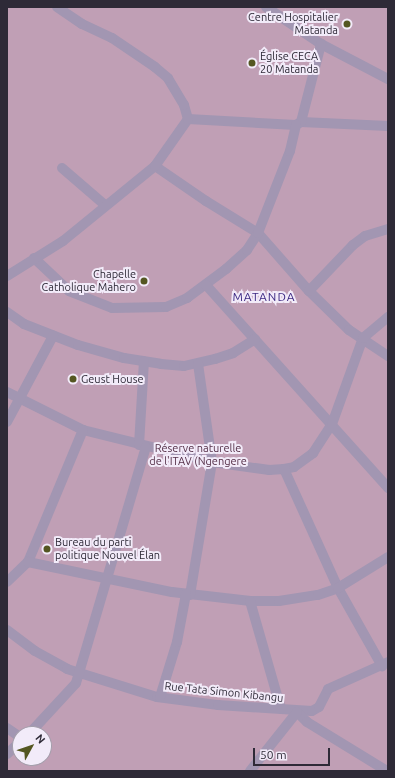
<!DOCTYPE html>
<meta charset="utf-8">
<style>
body{margin:0}
#map{position:relative;width:395px;height:778px;overflow:hidden;background:#e8def1;font-family:Ubuntu,sans-serif}
div>[style]{position:absolute}
[style*='--x']{left:calc(var(--x)*1px);top:calc(var(--y)*1px);width:calc(var(--w)*1px);rotate:calc(var(--a)*1deg)}
.green>*{inset:0;background:#c09fb5}
.minor>*{height:10px;margin:-5px;padding:0 5px;transform-origin:5px;border-radius:5px;background:#a296b2}
.dots>*{width:11px;height:11px;translate:-50% -50%;box-sizing:border-box;border:2px solid #f2ebf9;border-radius:50%}
span{translate:-50% -50%;white-space:nowrap;text-align:center;line-height:1.15;-webkit-text-stroke:4px #f2ebf9;paint-order:stroke}
.poi-label{font-size:11px;color:#2e2a37}
.right{translate:-100% -50%;text-align:right}
.left{translate:0 -50%;text-align:left}
.park-label{font-size:11px;color:#542f47}
.street-label{font-size:11px;color:#2e2a37}
.neighbourhood-label{font-size:12px;color:#3b2782;letter-spacing:1px}
.frame{position:absolute;inset:0;border:8px solid #2e2a37;pointer-events:none}
.north{position:absolute;left:12px;top:726px;width:40px;height:40px;box-sizing:border-box;background:#f2ebf9;border:1px solid #a49eab;border-radius:50%;rotate:50deg;font-size:11px;font-weight:700;line-height:16px;text-align:center;color:#2e2a37}
.north::after{content:'';display:block;margin:auto;width:14px;height:18px;background:#545621;clip-path:polygon(50% 0,100% 100%,50% 72%,0 100%)}
.scale{position:absolute;left:253px;top:748px;width:77px;height:18px;box-sizing:border-box;border:2px solid #2e2a37;border-top:0;padding-left:5px;font-size:12px;line-height:14px;white-space:nowrap;color:#2e2a37;-webkit-text-stroke:3px #f2ebf9;paint-order:stroke}
</style>
<div id="map">
<div class="green">
<div style="clip-path:polygon(evenodd,7px 7px,388px 7px,388px 771px,7px 771px,7px 7px,20px 734px,44px 734px,44px 758px,20px 758px,20px 734px)"></div>
</div>
<div class="minor">
<div style="--x:266;--y:7;--w:66;--a:33.9"></div>
<div style="--x:321;--y:44;--w:76;--a:27.6"></div>
<div style="--x:188;--y:119;--w:108;--a:3.2"></div>
<div style="--x:296;--y:125;--w:6;--a:-31"></div>
<div style="--x:301;--y:122;--w:87;--a:2.6"></div>
<div style="--x:301;--y:122;--w:81;--a:-75.6"></div>
<div style="--x:155;--y:166;--w:62;--a:34.5"></div>
<div style="--x:206;--y:201;--w:61;--a:31.6"></div>
<div style="--x:258;--y:233;--w:77;--a:48.7"></div>
<div style="--x:309;--y:291;--w:56;--a:44.3"></div>
<div style="--x:349;--y:330;--w:47;--a:33.7"></div>
<div style="--x:62;--y:168;--w:57;--a:40.7"></div>
<div style="--x:34;--y:258;--w:48;--a:43.3"></div>
<div style="--x:69;--y:291;--w:46;--a:21.6"></div>
<div style="--x:112;--y:308;--w:54;--a:-1.1"></div>
<div style="--x:166;--y:307;--w:23;--a:-23"></div>
<div style="--x:187;--y:298;--w:49;--a:-36.6"></div>
<div style="--x:226;--y:269;--w:28;--a:-42"></div>
<div style="--x:247;--y:250;--w:20;--a:-57"></div>
<div style="--x:258;--y:233;--w:88;--a:-68.7"></div>
<div style="--x:290;--y:151;--w:27;--a:-77"></div>
<div style="--x:7;--y:276;--w:66;--a:-32"></div>
<div style="--x:63;--y:241;--w:119;--a:-39.2"></div>
<div style="--x:155;--y:166;--w:57;--a:-54.9"></div>
<div style="--x:188;--y:119;--w:15;--a:-106"></div>
<div style="--x:184;--y:105;--w:31;--a:-121"></div>
<div style="--x:168;--y:78;--w:17;--a:-140"></div>
<div style="--x:155;--y:67;--w:52;--a:-146"></div>
<div style="--x:112;--y:38;--w:33;--a:-155"></div>
<div style="--x:82;--y:24;--w:30;--a:-146"></div>
<div style="--x:206;--y:285;--w:273;--a:48.1"></div>
<div style="--x:309;--y:291;--w:64;--a:-46.3"></div>
<div style="--x:353;--y:245;--w:15;--a:-37"></div>
<div style="--x:365;--y:236;--w:24;--a:-17"></div>
<div style="--x:7;--y:312;--w:21;--a:35"></div>
<div style="--x:24;--y:324;--w:58;--a:21.3"></div>
<div style="--x:78;--y:345;--w:48;--a:15.8"></div>
<div style="--x:124;--y:358;--w:37;--a:9"></div>
<div style="--x:161;--y:364;--w:23;--a:5"></div>
<div style="--x:184;--y:366;--w:32;--a:-13"></div>
<div style="--x:215;--y:359;--w:19;--a:-18"></div>
<div style="--x:233;--y:353;--w:26;--a:-32"></div>
<div style="--x:7;--y:392;--w:85;--a:26.6"></div>
<div style="--x:83;--y:430;--w:133;--a:13.9"></div>
<div style="--x:212;--y:462;--w:58;--a:8"></div>
<div style="--x:269;--y:470;--w:15;--a:-4"></div>
<div style="--x:284;--y:469;--w:10;--a:-11"></div>
<div style="--x:294;--y:467;--w:24;--a:-36"></div>
<div style="--x:313;--y:453;--w:35;--a:-57"></div>
<div style="--x:332;--y:424;--w:91;--a:-70.2"></div>
<div style="--x:363;--y:338;--w:33;--a:-40"></div>
<div style="--x:7;--y:422;--w:98;--a:-61.9"></div>
<div style="--x:139;--y:445;--w:84;--a:-86.6"></div>
<div style="--x:284;--y:469;--w:131;--a:65.6"></div>
<div style="--x:338;--y:588;--w:90;--a:60.6"></div>
<div style="--x:28;--y:562;--w:143;--a:-67.4"></div>
<div style="--x:7;--y:582;--w:29;--a:-44"></div>
<div style="--x:28;--y:562;--w:147;--a:11.8"></div>
<div style="--x:172;--y:592;--w:79;--a:6.6"></div>
<div style="--x:250;--y:601;--w:29;--a:0"></div>
<div style="--x:279;--y:601;--w:39;--a:-9"></div>
<div style="--x:318;--y:595;--w:21;--a:-19"></div>
<div style="--x:338;--y:588;--w:59;--a:-31.8"></div>
<div style="--x:190;--y:595;--w:135;--a:-80.6"></div>
<div style="--x:212;--y:462;--w:99;--a:-98.1"></div>
<div style="--x:250;--y:601;--w:112;--a:74"></div>
<div style="--x:7;--y:630;--w:35;--a:37"></div>
<div style="--x:35;--y:651;--w:37;--a:29"></div>
<div style="--x:67;--y:669;--w:94;--a:17.3"></div>
<div style="--x:157;--y:697;--w:62;--a:7.5"></div>
<div style="--x:218;--y:705;--w:94;--a:3.7"></div>
<div style="--x:312;--y:711;--w:8;--a:-30"></div>
<div style="--x:319;--y:707;--w:20;--a:-63"></div>
<div style="--x:328;--y:689;--w:66;--a:-24.2"></div>
<div style="--x:160;--y:697;--w:58;--a:-72.8"></div>
<div style="--x:177;--y:642;--w:49;--a:-79.4"></div>
<div style="--x:297;--y:712;--w:14;--a:45"></div>
<div style="--x:307;--y:722;--w:94;--a:31.5"></div>
<div style="--x:7;--y:728;--w:16;--a:35"></div>
<div style="--x:29;--y:734;--w:69;--a:-47.3"></div>
<div style="--x:76;--y:683;--w:246;--a:-73.5"></div>
<div style="--x:7;--y:754;--w:18;--a:-43"></div>
<div style="--x:250;--y:771;--w:75;--a:-51.5"></div>
</div>
<div class="dots">
<div style="left:347px;top:24px;background:#545621"></div>
<div style="left:252px;top:63px;background:#545621"></div>
<div style="left:144px;top:281px;background:#545621"></div>
<div style="left:73px;top:379px;background:#545621"></div>
<div style="left:47px;top:549px;background:#545621"></div>
</div>
<div class="poi-label">
<span class="right" style="left:338px;top:24px">Centre Hospitalier<br>Matanda</span>
<span class="left" style="left:260px;top:63px">Église CECA<br>20 Matanda</span>
<span class="right" style="left:136px;top:281px">Chapelle<br>Catholique Mahero</span>
<span class="left" style="left:81px;top:379px">Geust House</span>
<span class="left" style="left:55px;top:549px">Bureau du parti<br>politique Nouvel Élan</span>
</div>
<div class="park-label">
<span style="left:198px;top:455px">Réserve naturelle<br>de l'ITAV (Ngengere</span>
</div>
<div class="street-label">
<span style="left:224px;top:692px;rotate:6deg">Rue Tata Simon Kibangu</span>
</div>
<div class="neighbourhood-label">
<span style="left:264px;top:297px">MATANDA</span>
</div>
<div class="frame"></div>
<div class="north">N</div>
<div class="scale">50 m</div>
</div>
